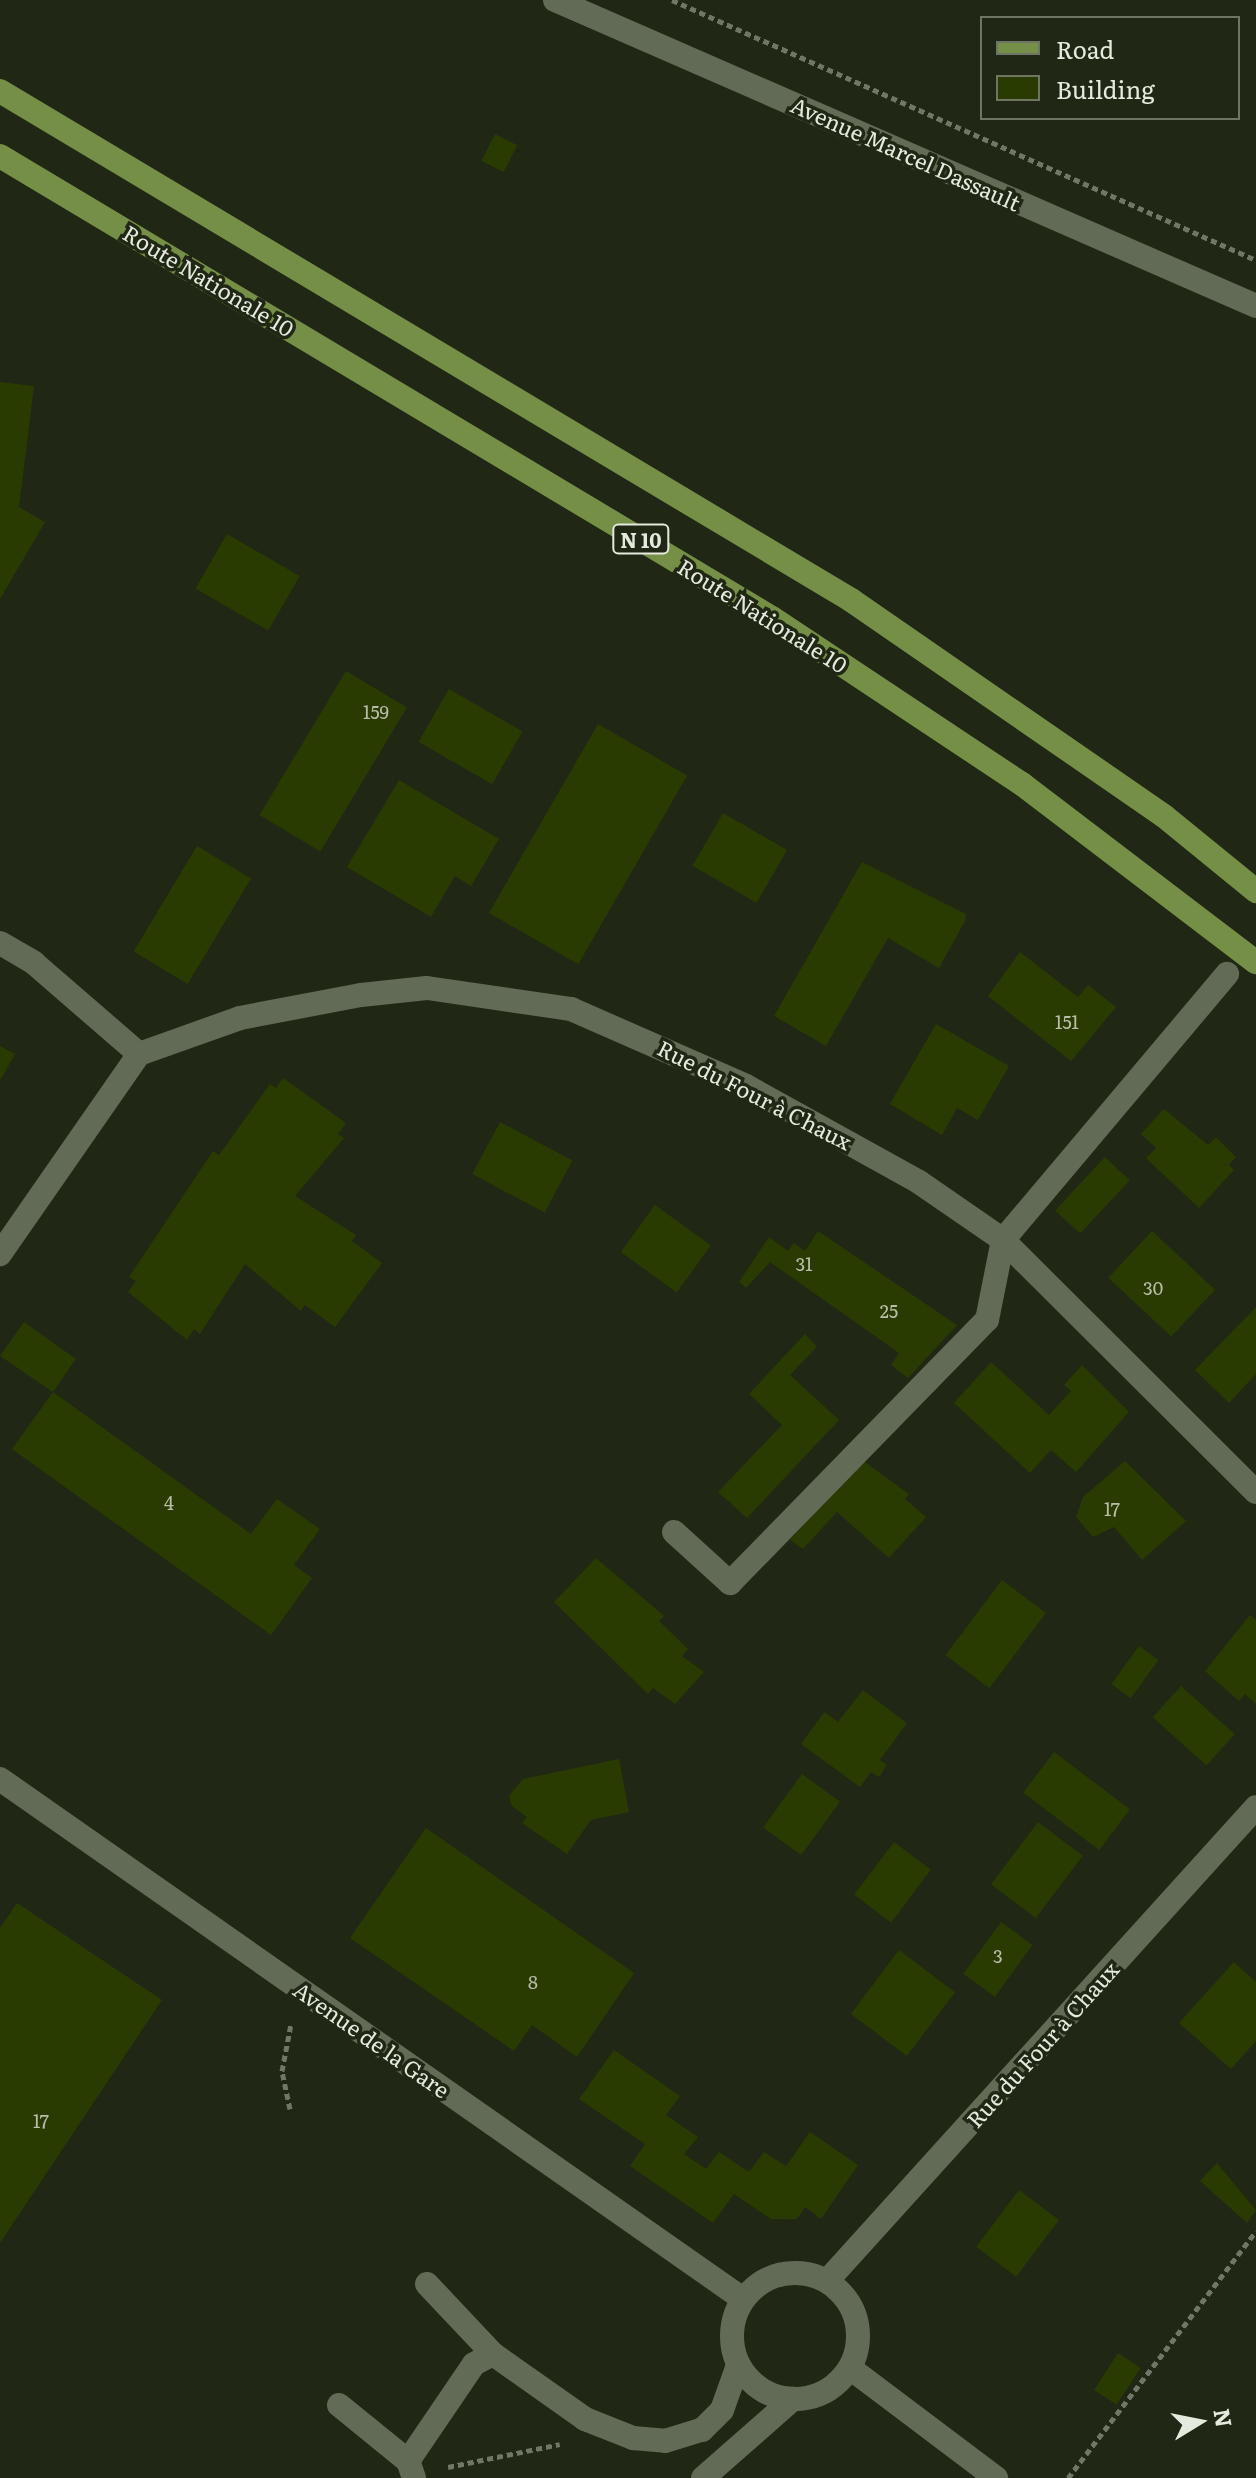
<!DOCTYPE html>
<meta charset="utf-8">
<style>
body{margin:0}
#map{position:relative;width:1256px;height:2478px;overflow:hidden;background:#202714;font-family:Literata,serif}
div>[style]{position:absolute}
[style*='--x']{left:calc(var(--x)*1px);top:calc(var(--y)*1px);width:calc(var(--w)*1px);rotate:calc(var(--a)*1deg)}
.building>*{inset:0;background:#2a3b02;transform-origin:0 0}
.path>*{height:5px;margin-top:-2.5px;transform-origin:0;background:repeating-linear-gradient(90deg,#717767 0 6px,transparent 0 10px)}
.service>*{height:24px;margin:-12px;padding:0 12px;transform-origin:12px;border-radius:12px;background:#626b55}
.minor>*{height:24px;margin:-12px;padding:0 12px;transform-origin:12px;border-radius:12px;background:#626b55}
.minor>.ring{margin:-12px;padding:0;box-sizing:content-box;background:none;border:24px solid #626b55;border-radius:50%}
.primary>*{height:24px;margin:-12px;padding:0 12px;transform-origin:12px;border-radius:12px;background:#758f47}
span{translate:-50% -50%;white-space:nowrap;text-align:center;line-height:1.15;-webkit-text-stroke:7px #202714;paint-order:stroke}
.number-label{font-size:18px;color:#b6bea7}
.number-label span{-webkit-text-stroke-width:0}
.shield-label span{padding:2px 6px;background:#202714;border:2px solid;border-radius:6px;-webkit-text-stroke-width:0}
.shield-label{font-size:20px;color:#e5eade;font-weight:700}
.street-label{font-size:22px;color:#e5eade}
.legend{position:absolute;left:980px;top:16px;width:260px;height:104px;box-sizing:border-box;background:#202714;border:2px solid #6f7565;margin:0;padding:10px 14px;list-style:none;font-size:24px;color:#e5eade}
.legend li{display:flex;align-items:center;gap:16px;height:40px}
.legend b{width:40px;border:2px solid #6f7565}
.north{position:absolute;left:1160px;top:2382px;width:80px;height:80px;-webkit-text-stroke:6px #202714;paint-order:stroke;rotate:80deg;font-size:22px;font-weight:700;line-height:32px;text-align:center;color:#e5eade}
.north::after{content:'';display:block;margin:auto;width:28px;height:36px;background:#e5eade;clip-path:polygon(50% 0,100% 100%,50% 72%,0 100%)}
</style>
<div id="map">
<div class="building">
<div style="left:495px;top:134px;width:25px;height:30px;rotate:27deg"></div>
<div style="clip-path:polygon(0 382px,34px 386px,19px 507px,45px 522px,0 599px)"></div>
<div style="left:227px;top:534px;width:84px;height:63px;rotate:30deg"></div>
<div style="left:346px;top:671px;width:71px;height:168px;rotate:31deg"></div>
<div style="left:449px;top:689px;width:85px;height:61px;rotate:30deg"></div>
<div style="left:598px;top:724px;width:103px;height:218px;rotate:30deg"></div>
<div style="clip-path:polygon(399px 780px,499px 839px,471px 886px,455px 876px,431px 917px,347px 867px)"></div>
<div style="left:723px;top:813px;width:74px;height:61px;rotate:30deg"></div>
<div style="left:197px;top:846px;width:63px;height:123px;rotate:31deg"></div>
<div style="clip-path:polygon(862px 862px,966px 914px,965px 921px,939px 968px,888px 938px,826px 1046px,774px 1016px)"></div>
<div style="clip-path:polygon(1020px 952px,1078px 997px,1088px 985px,1116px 1007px,1071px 1061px,988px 996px)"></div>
<div style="clip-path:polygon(936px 1024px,1009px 1066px,978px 1120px,957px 1108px,942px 1135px,890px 1104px)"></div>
<div style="clip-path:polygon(0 1046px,15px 1054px,0 1081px)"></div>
<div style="clip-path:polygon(283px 1078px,346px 1123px,338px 1134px,344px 1138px,295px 1196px,356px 1235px,352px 1241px,382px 1263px,335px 1327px,305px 1305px,301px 1311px,245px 1264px,200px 1334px,194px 1329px,187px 1340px,128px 1292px,136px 1281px,129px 1277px,213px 1151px,219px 1155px,270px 1084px,276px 1088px)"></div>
<div style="clip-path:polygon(1164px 1109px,1208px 1145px,1216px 1137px,1236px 1157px,1229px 1165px,1234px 1170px,1199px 1208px,1146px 1158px,1156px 1148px,1141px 1134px)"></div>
<div style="left:500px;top:1122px;width:82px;height:59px;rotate:28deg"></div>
<div style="left:1105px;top:1157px;width:34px;height:73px;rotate:43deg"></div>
<div style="left:655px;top:1205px;width:69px;height:58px;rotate:36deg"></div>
<div style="clip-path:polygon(818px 1231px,957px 1325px,908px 1378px,891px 1365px,899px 1353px,770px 1262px,746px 1288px,739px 1282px,769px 1237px,788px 1251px,794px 1243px,805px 1251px)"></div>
<div style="left:1152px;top:1231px;width:86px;height:64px;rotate:43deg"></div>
<div style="clip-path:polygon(1256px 1307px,1256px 1374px,1229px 1403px,1195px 1370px)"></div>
<div style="clip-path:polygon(24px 1322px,76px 1359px,53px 1392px,251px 1534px,277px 1499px,320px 1529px,294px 1565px,312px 1578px,271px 1635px,12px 1449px,53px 1392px,0 1356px)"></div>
<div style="clip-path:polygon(805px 1334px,817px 1347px,790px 1375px,839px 1420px,747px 1518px,718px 1492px,782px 1425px,749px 1394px)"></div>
<div style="clip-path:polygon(991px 1362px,1049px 1415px,1071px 1391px,1064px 1385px,1082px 1365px,1129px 1412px,1076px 1472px,1051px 1450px,1030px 1473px,954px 1403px)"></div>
<div style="clip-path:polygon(862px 1460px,909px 1494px,905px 1499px,926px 1517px,889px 1558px,837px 1512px,803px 1549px,790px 1540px)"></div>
<div style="clip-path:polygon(1125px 1461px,1186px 1521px,1142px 1560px,1114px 1527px,1093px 1537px,1076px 1517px,1083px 1497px)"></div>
<div style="clip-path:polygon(596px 1558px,664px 1616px,659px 1621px,688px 1649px,682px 1656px,704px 1672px,675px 1704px,653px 1688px,648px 1694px,554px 1602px)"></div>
<div style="left:1002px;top:1580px;width:55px;height:94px;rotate:37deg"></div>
<div style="clip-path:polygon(1250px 1615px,1256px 1620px,1256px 1704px,1245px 1694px,1239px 1701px,1205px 1671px)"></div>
<div style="left:1139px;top:1646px;width:24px;height:47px;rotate:36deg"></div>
<div style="left:1181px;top:1686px;width:72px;height:42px;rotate:42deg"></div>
<div style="clip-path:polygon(863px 1690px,907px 1723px,880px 1760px,887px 1765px,879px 1777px,871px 1772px,860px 1787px,801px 1744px,824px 1712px,838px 1722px)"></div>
<div style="left:1054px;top:1752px;width:95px;height:51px;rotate:37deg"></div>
<div style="clip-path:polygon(619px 1759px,629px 1812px,591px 1820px,567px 1854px,522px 1823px,527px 1817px,512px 1806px,509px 1796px,523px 1779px)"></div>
<div style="left:802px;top:1774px;width:47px;height:66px;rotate:36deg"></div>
<div style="left:1038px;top:1822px;width:56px;height:78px;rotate:37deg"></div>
<div style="clip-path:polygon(426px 1828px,634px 1973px,577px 2057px,532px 2025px,514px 2051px,350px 1938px)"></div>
<div style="left:894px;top:1842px;width:46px;height:66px;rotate:37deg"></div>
<div style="clip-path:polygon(17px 1903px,162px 2000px,0 2243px,0 1928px)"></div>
<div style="left:1001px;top:1922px;width:39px;height:64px;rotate:36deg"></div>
<div style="left:899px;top:1950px;width:70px;height:80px;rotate:37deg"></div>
<div style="clip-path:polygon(1234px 1962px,1256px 1982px,1256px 2041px,1231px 2069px,1179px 2023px)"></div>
<div style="clip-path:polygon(614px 2050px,680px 2096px,666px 2115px,698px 2137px,684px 2154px,706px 2169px,719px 2152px,749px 2172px,764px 2152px,786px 2166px,810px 2132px,858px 2165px,821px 2219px,805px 2207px,797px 2219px,771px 2219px,734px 2194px,713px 2223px,630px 2166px,645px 2144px,579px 2099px)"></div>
<div style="clip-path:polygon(1217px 2163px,1256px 2210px,1247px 2223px,1200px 2181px)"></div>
<div style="left:1019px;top:2190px;width:50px;height:71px;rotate:37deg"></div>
<div style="left:1118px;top:2353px;width:27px;height:44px;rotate:33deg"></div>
</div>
<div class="path">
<div style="--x:672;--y:0;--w:639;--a:24"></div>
<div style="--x:290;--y:2109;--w:39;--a:-102"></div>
<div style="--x:282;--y:2071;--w:48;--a:-79.2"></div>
<div style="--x:448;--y:2467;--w:114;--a:-11.6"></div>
<div style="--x:1068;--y:2478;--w:310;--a:-52.7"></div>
</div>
<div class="service">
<div style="--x:674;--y:1532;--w:76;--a:42.3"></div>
<div style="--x:730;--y:1583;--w:368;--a:-45.7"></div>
<div style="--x:987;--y:1320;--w:82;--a:-78.7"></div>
<div style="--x:1003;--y:1240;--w:348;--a:-49.9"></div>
<div style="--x:427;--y:2284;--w:96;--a:46.7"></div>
<div style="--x:339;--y:2405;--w:89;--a:39.1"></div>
<div style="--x:414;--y:2478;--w:18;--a:-109"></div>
<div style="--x:408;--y:2461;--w:117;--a:-55.8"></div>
<div style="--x:474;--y:2364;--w:21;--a:-28"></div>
<div style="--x:493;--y:2354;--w:113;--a:35.2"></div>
<div style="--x:585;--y:2419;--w:52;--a:21.6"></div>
<div style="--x:633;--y:2438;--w:32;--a:5"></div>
<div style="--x:665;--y:2441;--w:39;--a:-17"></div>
<div style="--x:702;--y:2430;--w:28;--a:-45"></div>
<div style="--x:722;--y:2410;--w:48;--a:-70.4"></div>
<div style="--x:703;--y:2478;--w:120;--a:-41.3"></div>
</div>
<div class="minor">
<div style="--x:555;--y:0;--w:765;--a:23.58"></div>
<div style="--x:0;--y:943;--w:39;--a:30"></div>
<div style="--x:34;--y:963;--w:139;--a:40.9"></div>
<div style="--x:139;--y:1054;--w:244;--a:124.8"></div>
<div style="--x:139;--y:1054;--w:107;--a:-19.6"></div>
<div style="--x:240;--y:1018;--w:123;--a:-10.8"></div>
<div style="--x:361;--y:995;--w:66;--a:-6.1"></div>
<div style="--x:427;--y:988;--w:146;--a:8.3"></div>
<div style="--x:571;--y:1009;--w:191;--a:23.7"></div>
<div style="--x:746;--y:1086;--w:198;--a:29"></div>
<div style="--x:919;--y:1182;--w:102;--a:34.6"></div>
<div style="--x:1003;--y:1240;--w:357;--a:44.9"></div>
<div style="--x:0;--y:1779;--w:907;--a:34.99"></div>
<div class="ring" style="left:732px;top:2273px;width:102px;height:102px"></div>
<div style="--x:827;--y:2281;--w:639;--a:-47.85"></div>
<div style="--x:850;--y:2368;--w:183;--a:37"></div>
</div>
<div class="primary">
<div style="--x:0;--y:91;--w:992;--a:30.88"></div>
<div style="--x:851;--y:600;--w:380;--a:34.6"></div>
<div style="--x:1164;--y:816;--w:119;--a:39.2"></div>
<div style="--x:0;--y:156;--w:900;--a:30.9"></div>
<div style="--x:772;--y:618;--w:300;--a:33.6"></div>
<div style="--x:1022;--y:784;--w:294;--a:37.3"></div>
</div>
<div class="number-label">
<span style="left:376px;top:712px">159</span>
<span style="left:1067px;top:1022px">151</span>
<span style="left:804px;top:1264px">31</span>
<span style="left:1153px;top:1288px">30</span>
<span style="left:889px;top:1311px">25</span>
<span style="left:169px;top:1503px">4</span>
<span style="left:1112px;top:1509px">17</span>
<span style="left:998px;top:1956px">3</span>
<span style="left:533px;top:1982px">8</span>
<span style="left:41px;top:2121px">17</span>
</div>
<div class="shield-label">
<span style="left:641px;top:539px">N 10</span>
</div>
<div class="street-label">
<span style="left:906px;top:153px;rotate:24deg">Avenue Marcel Dassault</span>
<span style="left:209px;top:280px;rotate:31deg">Route Nationale 10</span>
<span style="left:763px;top:615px;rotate:32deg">Route Nationale 10</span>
<span style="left:755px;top:1094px;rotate:27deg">Rue du Four à Chaux</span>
<span style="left:372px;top:2039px;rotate:35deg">Avenue de la Gare</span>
<span style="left:1042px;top:2044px;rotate:-48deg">Rue du Four à Chaux</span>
</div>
<ul class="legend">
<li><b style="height:10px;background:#758f47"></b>Road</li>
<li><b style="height:22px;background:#2a3b02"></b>Building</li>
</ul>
<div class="north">N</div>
</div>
